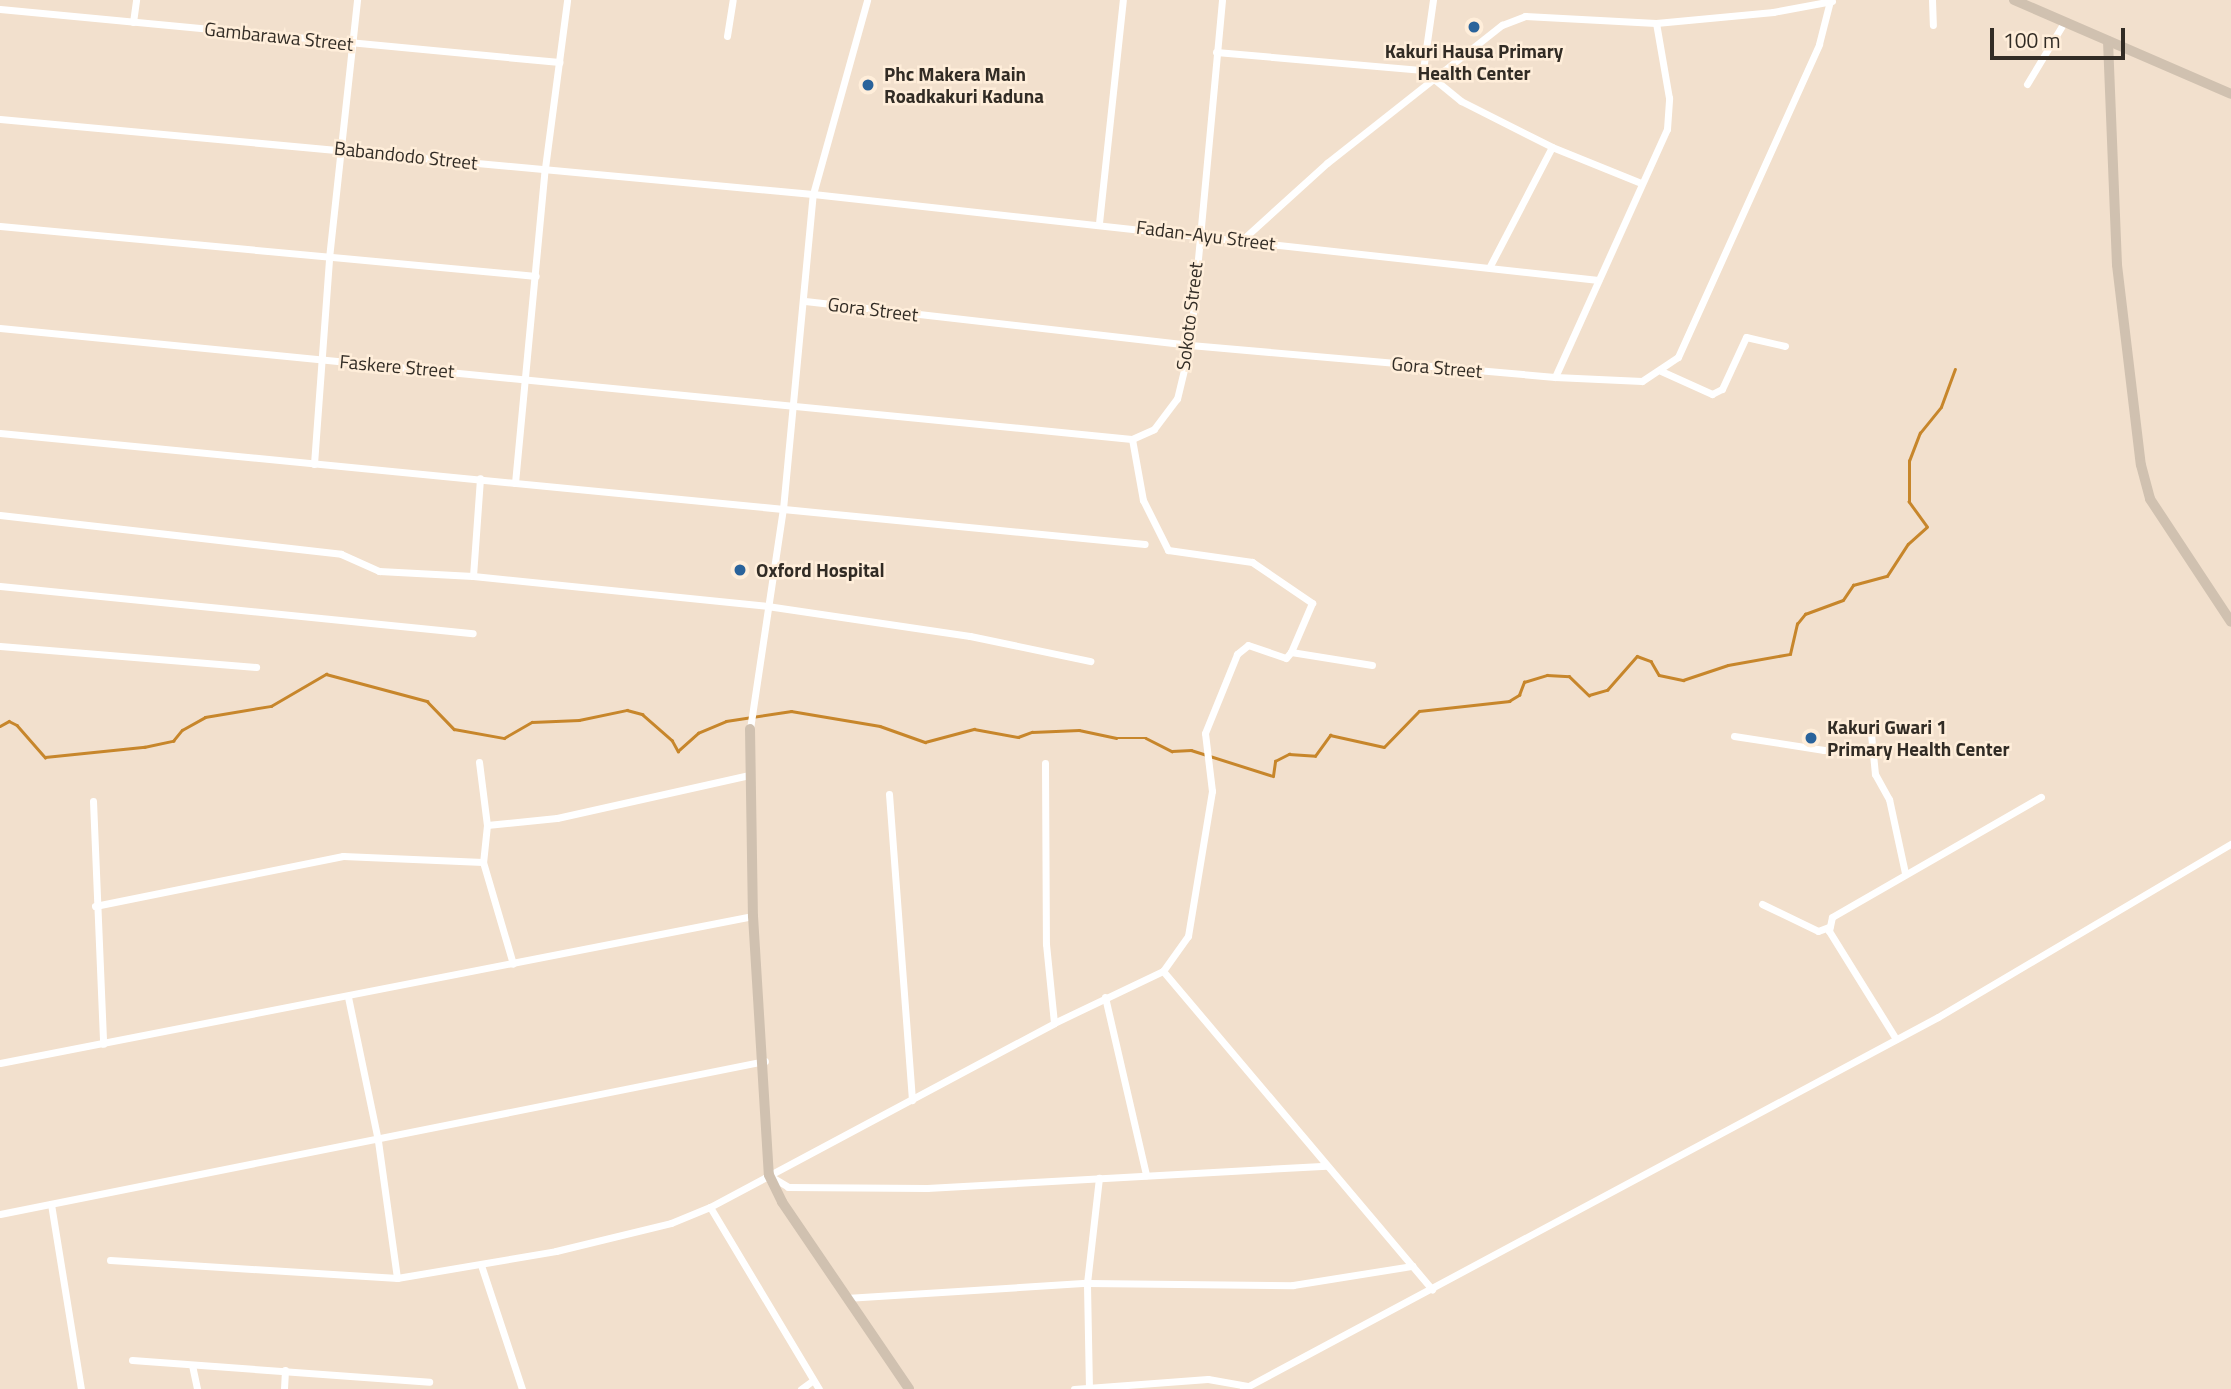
<!DOCTYPE html>
<style>
body{margin:0}
#map{position:relative;width:2231px;height:1389px;overflow:hidden;background:#f2e0cd;font-family:"Titillium Web",sans-serif}
div>[style]{position:absolute}
[style*='--x']{left:calc(var(--x)*1px);top:calc(var(--y)*1px);width:calc(var(--w)*1px);rotate:calc(var(--a)*1deg)}
.stream>*{height:2.5px;margin:-1.25px;padding:0 1.25px;transform-origin:1.25px;border-radius:1.25px;background:#c7862b}
.street>*{height:7px;margin:-3.5px;padding:0 3.5px;transform-origin:3.5px;border-radius:3.5px;background:#fff}
.secondary>*{height:10px;margin:-5px;padding:0 5px;transform-origin:5px;border-radius:5px;background:#d0c1b0}
.dots>*{width:19px;height:19px;translate:-50% -50%;box-sizing:border-box;border:4px solid #ffeeda;border-radius:50%}
span{translate:-50% -50%;white-space:nowrap;text-align:center;line-height:1.15;-webkit-text-stroke:5px #ffeeda;paint-order:stroke}
.street-label{font-size:19px;color:#322c25}
.poi-label{font-size:19px;color:#322c25;font-weight:700}
.left{translate:0 -50%;text-align:left}
.scale{position:absolute;left:1990px;top:28px;width:135px;height:32px;box-sizing:border-box;border:4px solid #322c25;border-top:0;padding-left:9px;font-size:21px;line-height:24px;white-space:nowrap;color:#322c25;-webkit-text-stroke:5px #ffeeda;paint-order:stroke}
</style>
<div id="map">
<div class="stream">
<div style="--x:0;--y:726;--w:10;--a:-29"></div>
<div style="--x:9;--y:721;--w:9;--a:27"></div>
<div style="--x:17;--y:725;--w:43;--a:48.8"></div>
<div style="--x:45;--y:757;--w:100;--a:-5.8"></div>
<div style="--x:144;--y:747;--w:30;--a:-12"></div>
<div style="--x:173;--y:741;--w:14;--a:-51"></div>
<div style="--x:182;--y:730;--w:26;--a:-29"></div>
<div style="--x:205;--y:717;--w:67;--a:-9.5"></div>
<div style="--x:271;--y:706;--w:64;--a:-30.2"></div>
<div style="--x:326;--y:674;--w:105;--a:15"></div>
<div style="--x:427;--y:701;--w:39;--a:46"></div>
<div style="--x:454;--y:729;--w:51;--a:10.2"></div>
<div style="--x:504;--y:738;--w:32;--a:-30"></div>
<div style="--x:532;--y:722;--w:47;--a:-2.4"></div>
<div style="--x:579;--y:720;--w:49;--a:-11.8"></div>
<div style="--x:627;--y:710;--w:16;--a:15"></div>
<div style="--x:642;--y:714;--w:40;--a:41"></div>
<div style="--x:672;--y:740;--w:13;--a:61"></div>
<div style="--x:678;--y:751;--w:27;--a:-42"></div>
<div style="--x:698;--y:733;--w:30;--a:-23"></div>
<div style="--x:726;--y:721;--w:66;--a:-8.7"></div>
<div style="--x:791;--y:711;--w:90;--a:9.6"></div>
<div style="--x:880;--y:726;--w:48;--a:19.6"></div>
<div style="--x:925;--y:742;--w:51;--a:-14.9"></div>
<div style="--x:974;--y:729;--w:45;--a:10.3"></div>
<div style="--x:1018;--y:737;--w:15;--a:-20"></div>
<div style="--x:1032;--y:732;--w:47;--a:-2.4"></div>
<div style="--x:1079;--y:730;--w:38;--a:12"></div>
<div style="--x:1116;--y:738;--w:30;--a:0"></div>
<div style="--x:1146;--y:738;--w:29;--a:27"></div>
<div style="--x:1172;--y:751;--w:19;--a:-3"></div>
<div style="--x:1191;--y:750;--w:86;--a:17.6"></div>
<div style="--x:1273;--y:776;--w:15;--a:-82"></div>
<div style="--x:1275;--y:761;--w:16;--a:-27"></div>
<div style="--x:1289;--y:754;--w:26;--a:4"></div>
<div style="--x:1315;--y:756;--w:26;--a:-54"></div>
<div style="--x:1330;--y:735;--w:55;--a:12.5"></div>
<div style="--x:1384;--y:747;--w:50;--a:-45.8"></div>
<div style="--x:1419;--y:711;--w:91;--a:-6.3"></div>
<div style="--x:1509;--y:701;--w:12;--a:-31"></div>
<div style="--x:1519;--y:695;--w:14;--a:-69"></div>
<div style="--x:1524;--y:682;--w:24;--a:-17"></div>
<div style="--x:1547;--y:675;--w:22;--a:3"></div>
<div style="--x:1569;--y:676;--w:28;--a:44"></div>
<div style="--x:1589;--y:695;--w:19;--a:-16"></div>
<div style="--x:1607;--y:690;--w:45;--a:-48.6"></div>
<div style="--x:1637;--y:656;--w:15;--a:20"></div>
<div style="--x:1651;--y:661;--w:16;--a:60"></div>
<div style="--x:1659;--y:675;--w:25;--a:12"></div>
<div style="--x:1683;--y:680;--w:47;--a:-18.4"></div>
<div style="--x:1728;--y:665;--w:63;--a:-10.1"></div>
<div style="--x:1790;--y:654;--w:31;--a:-77"></div>
<div style="--x:1797;--y:624;--w:13;--a:-51"></div>
<div style="--x:1805;--y:614;--w:40;--a:-20.2"></div>
<div style="--x:1843;--y:600;--w:18;--a:-56"></div>
<div style="--x:1853;--y:585;--w:35;--a:-15"></div>
<div style="--x:1887;--y:576;--w:38;--a:-57"></div>
<div style="--x:1908;--y:544;--w:25;--a:-42"></div>
<div style="--x:1927;--y:527;--w:31;--a:-126"></div>
<div style="--x:1909;--y:502;--w:41;--a:-90"></div>
<div style="--x:1909;--y:461;--w:30;--a:-69"></div>
<div style="--x:1920;--y:433;--w:33;--a:-51"></div>
<div style="--x:1941;--y:407;--w:40;--a:-69.8"></div>
</div>
<div class="street">
<div style="--x:1932;--y:0;--w:25;--a:88"></div>
<div style="--x:0;--y:9;--w:562;--a:5.42"></div>
<div style="--x:133;--y:22;--w:22;--a:-82"></div>
<div style="--x:727;--y:36;--w:36;--a:-81"></div>
<div style="--x:1216;--y:52;--w:208;--a:5"></div>
<div style="--x:1423;--y:70;--w:49;--a:39.2"></div>
<div style="--x:1461;--y:101;--w:102;--a:26.8"></div>
<div style="--x:1552;--y:147;--w:96;--a:22"></div>
<div style="--x:1423;--y:70;--w:71;--a:-81.9"></div>
<div style="--x:2027;--y:84;--w:70;--a:-59"></div>
<div style="--x:0;--y:119;--w:816;--a:5.27"></div>
<div style="--x:813;--y:194;--w:790;--a:6.25"></div>
<div style="--x:1099;--y:223;--w:224;--a:-83.9"></div>
<div style="--x:0;--y:226;--w:538;--a:5.33"></div>
<div style="--x:1242;--y:240;--w:115;--a:-42.2"></div>
<div style="--x:1327;--y:163;--w:223;--a:-38.3"></div>
<div style="--x:1502;--y:25;--w:25;--a:-21"></div>
<div style="--x:1525;--y:16;--w:131;--a:3.1"></div>
<div style="--x:1656;--y:23;--w:118;--a:-5.4"></div>
<div style="--x:1773;--y:12;--w:60;--a:-10.6"></div>
<div style="--x:1490;--y:266;--w:134;--a:-62.5"></div>
<div style="--x:805;--y:301;--w:388;--a:6.5"></div>
<div style="--x:1190;--y:345;--w:366;--a:5"></div>
<div style="--x:1555;--y:377;--w:87;--a:2.6"></div>
<div style="--x:1642;--y:381;--w:43;--a:-33.7"></div>
<div style="--x:1678;--y:357;--w:343;--a:-65.7"></div>
<div style="--x:1819;--y:44;--w:44;--a:-75.7"></div>
<div style="--x:0;--y:328;--w:1137;--a:5.6"></div>
<div style="--x:1132;--y:439;--w:24;--a:-24"></div>
<div style="--x:1154;--y:429;--w:38;--a:-53"></div>
<div style="--x:1177;--y:399;--w:56;--a:-76.5"></div>
<div style="--x:1190;--y:345;--w:346;--a:-84.7"></div>
<div style="--x:1661;--y:371;--w:56;--a:24.3"></div>
<div style="--x:1712;--y:394;--w:11;--a:-27"></div>
<div style="--x:1722;--y:389;--w:57;--a:-65.2"></div>
<div style="--x:1746;--y:337;--w:40;--a:13"></div>
<div style="--x:1555;--y:377;--w:272;--a:-65.7"></div>
<div style="--x:1667;--y:129;--w:31;--a:-86"></div>
<div style="--x:1669;--y:98;--w:76;--a:-99.8"></div>
<div style="--x:0;--y:433;--w:1150;--a:5.54"></div>
<div style="--x:1132;--y:439;--w:62;--a:79.8"></div>
<div style="--x:1143;--y:500;--w:56;--a:63.4"></div>
<div style="--x:1168;--y:550;--w:85;--a:8.1"></div>
<div style="--x:1252;--y:562;--w:73;--a:34.3"></div>
<div style="--x:1312;--y:603;--w:53;--a:113.2"></div>
<div style="--x:314;--y:464;--w:207;--a:-85.8"></div>
<div style="--x:329;--y:258;--w:260;--a:-83.8"></div>
<div style="--x:515;--y:483;--w:316;--a:-84.6"></div>
<div style="--x:545;--y:168;--w:169;--a:-82.5"></div>
<div style="--x:0;--y:515;--w:343;--a:6.5"></div>
<div style="--x:341;--y:554;--w:42;--a:24.1"></div>
<div style="--x:379;--y:571;--w:94;--a:3"></div>
<div style="--x:473;--y:576;--w:296;--a:5.8"></div>
<div style="--x:767;--y:606;--w:205;--a:8.4"></div>
<div style="--x:970;--y:636;--w:123;--a:11.8"></div>
<div style="--x:473;--y:576;--w:98;--a:-85.9"></div>
<div style="--x:0;--y:586;--w:475;--a:5.7"></div>
<div style="--x:0;--y:646;--w:257;--a:4.7"></div>
<div style="--x:750;--y:729;--w:222;--a:-81.5"></div>
<div style="--x:783;--y:509;--w:316;--a:-84.6"></div>
<div style="--x:813;--y:194;--w:201;--a:-74.4"></div>
<div style="--x:1871;--y:734;--w:40;--a:84.3"></div>
<div style="--x:1875;--y:774;--w:29;--a:61"></div>
<div style="--x:1889;--y:799;--w:76;--a:77.8"></div>
<div style="--x:1734;--y:736;--w:91;--a:8.8"></div>
<div style="--x:1824;--y:750;--w:45;--a:1.3"></div>
<div style="--x:479;--y:762;--w:64;--a:82.8"></div>
<div style="--x:487;--y:825;--w:37;--a:96"></div>
<div style="--x:483;--y:862;--w:106;--a:73.6"></div>
<div style="--x:1045;--y:763;--w:181;--a:89.7"></div>
<div style="--x:1046;--y:944;--w:79;--a:84.2"></div>
<div style="--x:889;--y:794;--w:307;--a:85.7"></div>
<div style="--x:93;--y:801;--w:243;--a:87.6"></div>
<div style="--x:487;--y:825;--w:70;--a:-5.7"></div>
<div style="--x:557;--y:818;--w:197;--a:-12.6"></div>
<div style="--x:1762;--y:904;--w:62;--a:25.7"></div>
<div style="--x:1818;--y:931;--w:12;--a:-20"></div>
<div style="--x:95;--y:906;--w:253;--a:-11.4"></div>
<div style="--x:343;--y:856;--w:140;--a:2.5"></div>
<div style="--x:1163;--y:971;--w:417;--a:49.8"></div>
<div style="--x:348;--y:997;--w:147;--a:78.2"></div>
<div style="--x:378;--y:1141;--w:138;--a:82.1"></div>
<div style="--x:1105;--y:997;--w:183;--a:77"></div>
<div style="--x:1896;--y:1039;--w:127;--a:-121.8"></div>
<div style="--x:1829;--y:931;--w:14;--a:-78"></div>
<div style="--x:1832;--y:917;--w:241;--a:-29.9"></div>
<div style="--x:0;--y:1063;--w:767;--a:-11.05"></div>
<div style="--x:770;--y:1176;--w:21;--a:31"></div>
<div style="--x:788;--y:1187;--w:139;--a:0.4"></div>
<div style="--x:927;--y:1188;--w:400;--a:-3.2"></div>
<div style="--x:51;--y:1204;--w:187;--a:80.8"></div>
<div style="--x:710;--y:1207;--w:212;--a:59.1"></div>
<div style="--x:0;--y:1214;--w:780;--a:-11.31"></div>
<div style="--x:110;--y:1260;--w:288;--a:3.6"></div>
<div style="--x:397;--y:1278;--w:161;--a:-9.6"></div>
<div style="--x:556;--y:1251;--w:118;--a:-13.7"></div>
<div style="--x:671;--y:1223;--w:42;--a:-22.3"></div>
<div style="--x:710;--y:1207;--w:390;--a:-28.1"></div>
<div style="--x:1054;--y:1023;--w:121;--a:-25.5"></div>
<div style="--x:1163;--y:971;--w:43;--a:-54.5"></div>
<div style="--x:1188;--y:936;--w:147;--a:-80.6"></div>
<div style="--x:1212;--y:791;--w:58;--a:-96.9"></div>
<div style="--x:1205;--y:733;--w:85;--a:-67.9"></div>
<div style="--x:1237;--y:654;--w:14;--a:-39"></div>
<div style="--x:1248;--y:645;--w:40;--a:18.9"></div>
<div style="--x:1286;--y:658;--w:8;--a:-50"></div>
<div style="--x:1291;--y:652;--w:82;--a:9.1"></div>
<div style="--x:481;--y:1265;--w:131;--a:71.7"></div>
<div style="--x:846;--y:1298;--w:241;--a:-3.6"></div>
<div style="--x:1087;--y:1283;--w:206;--a:0.6"></div>
<div style="--x:1293;--y:1285;--w:121;--a:-9.1"></div>
<div style="--x:132;--y:1360;--w:298;--a:4.2"></div>
<div style="--x:192;--y:1365;--w:25;--a:78"></div>
<div style="--x:284;--y:1389;--w:19;--a:-87"></div>
<div style="--x:801;--y:1389;--w:14;--a:-36"></div>
<div style="--x:1074;--y:1389;--w:134;--a:-4.3"></div>
<div style="--x:1208;--y:1379;--w:40;--a:10"></div>
<div style="--x:1089;--y:1389;--w:106;--a:-91.1"></div>
<div style="--x:1087;--y:1283;--w:106;--a:-83.5"></div>
<div style="--x:1243;--y:1389;--w:788;--a:-28.16"></div>
<div style="--x:1938;--y:1017;--w:340;--a:-30.6"></div>
</div>
<div class="secondary">
<div style="--x:2014;--y:0;--w:236;--a:23.4"></div>
<div style="--x:2108;--y:41;--w:224;--a:87.7"></div>
<div style="--x:2117;--y:265;--w:201;--a:83.2"></div>
<div style="--x:2141;--y:465;--w:35;--a:75"></div>
<div style="--x:2150;--y:499;--w:147;--a:56.6"></div>
<div style="--x:750;--y:729;--w:187;--a:89.1"></div>
<div style="--x:753;--y:916;--w:259;--a:86.5"></div>
<div style="--x:769;--y:1175;--w:30;--a:64"></div>
<div style="--x:782;--y:1202;--w:226;--a:55.8"></div>
</div>
<div class="dots">
<div style="left:1474px;top:27px;background:#2a639b"></div>
<div style="left:868px;top:85px;background:#2a639b"></div>
<div style="left:740px;top:570px;background:#2a639b"></div>
<div style="left:1811px;top:738px;background:#2a639b"></div>
</div>
<div class="street-label">
<span style="left:279px;top:36px;rotate:6deg">Gambarawa Street</span>
<span style="left:406px;top:155px;rotate:6deg">Babandodo Street</span>
<span style="left:1206px;top:235px;rotate:7deg">Fadan-Ayu Street</span>
<span style="left:873px;top:309px;rotate:7deg">Gora Street</span>
<span style="left:1189px;top:316px;rotate:-83deg">Sokoto Street</span>
<span style="left:397px;top:366px;rotate:5deg">Faskere Street</span>
<span style="left:1437px;top:367px;rotate:5deg">Gora Street</span>
</div>
<div class="poi-label">
<span style="left:1474px;top:62px">Kakuri Hausa Primary<br>Health Center</span>
<span class="left" style="left:884px;top:85px">Phc Makera Main<br>Roadkakuri Kaduna</span>
<span class="left" style="left:756px;top:570px">Oxford Hospital</span>
<span class="left" style="left:1827px;top:738px">Kakuri Gwari 1<br>Primary Health Center</span>
</div>
<div class="scale">100 m</div>
</div>
